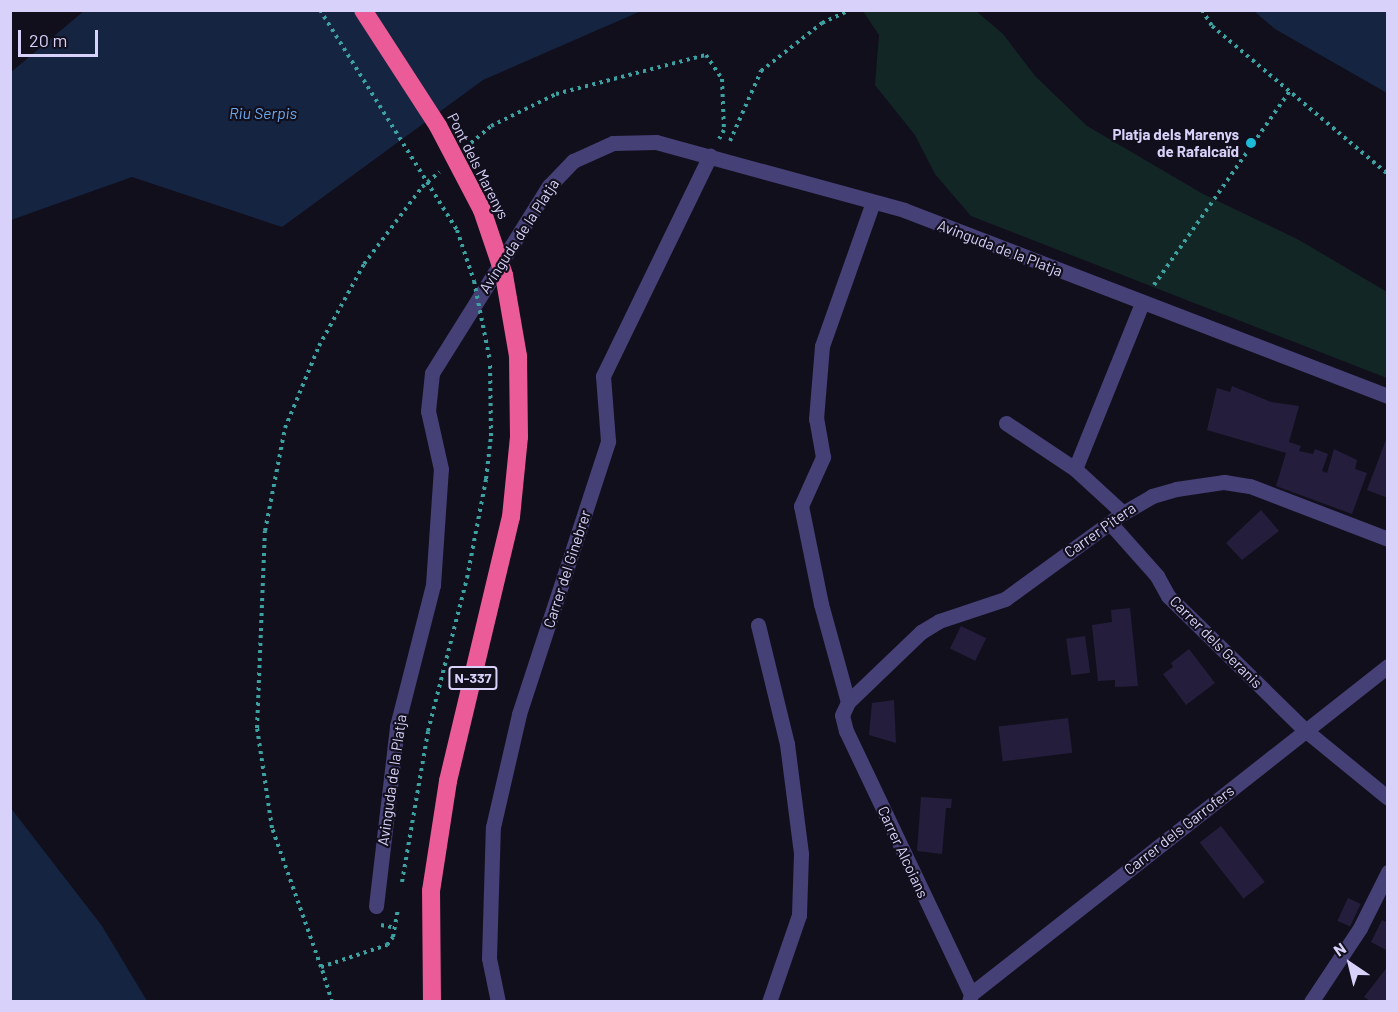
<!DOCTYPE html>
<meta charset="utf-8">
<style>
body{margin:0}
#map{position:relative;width:1398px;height:1012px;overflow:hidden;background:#120f1d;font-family:Barlow,sans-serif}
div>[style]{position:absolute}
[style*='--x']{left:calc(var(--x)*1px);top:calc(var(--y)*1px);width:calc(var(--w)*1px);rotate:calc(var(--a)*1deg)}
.green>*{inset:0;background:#132626}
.water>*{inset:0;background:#152441}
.building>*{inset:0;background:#251d3c;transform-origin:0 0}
.path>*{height:4px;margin-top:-2px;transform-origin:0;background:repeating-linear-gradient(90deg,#3ca1a1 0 3px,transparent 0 7.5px)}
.minor>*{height:15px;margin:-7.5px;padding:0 7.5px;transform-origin:7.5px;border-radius:7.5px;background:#454076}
.highway>*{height:18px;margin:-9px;padding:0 9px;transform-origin:9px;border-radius:9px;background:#ea5b97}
.path-bridge>*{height:4px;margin-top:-2px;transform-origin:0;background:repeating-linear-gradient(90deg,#3ca1a1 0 3px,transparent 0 7.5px)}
.highway-bridge>*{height:18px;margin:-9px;padding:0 9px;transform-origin:9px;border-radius:9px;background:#ea5b97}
.dots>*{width:16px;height:16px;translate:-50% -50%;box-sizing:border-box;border:3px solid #120f1d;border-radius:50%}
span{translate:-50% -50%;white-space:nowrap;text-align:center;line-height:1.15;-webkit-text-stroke:4.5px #120f1d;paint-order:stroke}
.shield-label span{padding:2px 4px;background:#120f1d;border:2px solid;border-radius:4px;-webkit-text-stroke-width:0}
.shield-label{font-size:14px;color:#d8d1f9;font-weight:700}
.poi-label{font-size:15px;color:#d8d1f9;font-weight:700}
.right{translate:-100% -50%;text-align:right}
.street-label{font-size:15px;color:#d8d1f9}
.water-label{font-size:16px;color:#6ca9ec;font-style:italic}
.frame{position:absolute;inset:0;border:12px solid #d8d1f9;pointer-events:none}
.north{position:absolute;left:1320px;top:934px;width:60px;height:60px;-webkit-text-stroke:4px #120f1d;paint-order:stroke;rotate:325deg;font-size:16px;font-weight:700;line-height:24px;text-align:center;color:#d8d1f9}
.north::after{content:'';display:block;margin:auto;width:21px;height:27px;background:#d8d1f9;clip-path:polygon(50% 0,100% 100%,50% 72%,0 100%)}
.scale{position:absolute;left:18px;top:30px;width:80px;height:27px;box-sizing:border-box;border:3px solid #d8d1f9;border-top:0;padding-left:8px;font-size:18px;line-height:21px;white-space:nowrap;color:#d8d1f9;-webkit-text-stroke:4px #120f1d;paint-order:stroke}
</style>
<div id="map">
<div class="green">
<div style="clip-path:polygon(863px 11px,976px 11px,1003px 34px,1035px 76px,1087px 126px,1203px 194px,1299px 240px,1387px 292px,1387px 378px,971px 216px,935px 174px,915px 135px,875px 85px,879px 35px)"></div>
</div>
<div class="water">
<div style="clip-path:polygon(84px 11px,641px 11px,483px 80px,282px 227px,132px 177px,11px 220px,10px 73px)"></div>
<div style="clip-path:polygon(1254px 11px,1387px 11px,1387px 93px,1275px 29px)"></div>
<div style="clip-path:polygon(10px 807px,102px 926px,147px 1001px,11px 1001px)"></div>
</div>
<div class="building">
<div style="clip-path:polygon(1232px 386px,1271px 402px,1299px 406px,1289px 442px,1301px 446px,1299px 451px,1313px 454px,1315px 449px,1328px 454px,1322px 471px,1327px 473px,1334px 449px,1357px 460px,1355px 469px,1367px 473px,1352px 514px,1276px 486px,1286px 453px,1207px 430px,1217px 388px,1230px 392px)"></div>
<div style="clip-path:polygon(1387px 437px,1388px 438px,1388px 498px,1367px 490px)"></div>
<div style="clip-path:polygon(1261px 510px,1279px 531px,1242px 560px,1226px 543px)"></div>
<div style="clip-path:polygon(1130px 608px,1138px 686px,1115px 687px,1115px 680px,1098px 681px,1092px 625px,1112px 622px,1111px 610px)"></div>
<div style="left:961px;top:626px;width:28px;height:25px;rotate:26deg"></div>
<div style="left:1085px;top:636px;width:37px;height:19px;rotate:82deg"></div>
<div style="clip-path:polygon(1189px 649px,1215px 683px,1186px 705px,1163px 674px,1173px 667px,1171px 663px)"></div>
<div style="clip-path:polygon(894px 700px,896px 743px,869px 735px,872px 703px)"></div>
<div style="left:1068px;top:718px;width:35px;height:70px;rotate:83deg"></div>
<div style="clip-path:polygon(921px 797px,952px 799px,951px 808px,946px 808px,942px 854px,917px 851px)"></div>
<div style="left:1221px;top:826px;width:71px;height:27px;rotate:52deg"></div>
<div style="left:1348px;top:898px;width:14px;height:25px;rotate:25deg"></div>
<div style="clip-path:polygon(1382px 920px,1388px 923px,1388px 951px,1371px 942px)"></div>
<div style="clip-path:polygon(1388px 966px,1388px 1002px,1372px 1002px,1364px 997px)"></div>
</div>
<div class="path">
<div style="--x:1202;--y:10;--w:19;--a:58"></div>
<div style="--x:1212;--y:26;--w:230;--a:40.1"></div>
<div style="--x:730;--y:141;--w:77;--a:-66.1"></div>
<div style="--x:761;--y:71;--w:78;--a:-38.2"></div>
<div style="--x:822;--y:23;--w:31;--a:-25"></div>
<div style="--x:471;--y:143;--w:26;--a:-40"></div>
<div style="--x:491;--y:126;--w:72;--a:-26.2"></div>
<div style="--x:556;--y:94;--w:155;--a:-14.6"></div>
<div style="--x:706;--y:55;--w:29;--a:56"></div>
<div style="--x:722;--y:79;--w:51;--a:87.8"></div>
<div style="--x:724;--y:130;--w:10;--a:119"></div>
<div style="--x:1154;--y:285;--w:237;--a:-55"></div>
<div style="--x:402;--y:882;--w:153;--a:-80.2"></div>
<div style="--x:428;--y:731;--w:158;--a:-75.7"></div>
<div style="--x:467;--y:578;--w:101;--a:-79.1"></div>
<div style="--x:486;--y:479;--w:43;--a:-83.4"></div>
<div style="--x:491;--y:436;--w:75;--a:-90.8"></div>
<div style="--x:381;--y:925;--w:15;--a:11"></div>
<div style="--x:321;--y:967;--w:147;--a:-109.4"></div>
<div style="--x:272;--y:828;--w:101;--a:-98.5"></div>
<div style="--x:257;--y:728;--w:197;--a:-87.7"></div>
<div style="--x:265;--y:531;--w:105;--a:-79"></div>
<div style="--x:285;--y:428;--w:89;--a:-67.5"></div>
<div style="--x:319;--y:346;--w:94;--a:-61.2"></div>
<div style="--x:364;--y:264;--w:96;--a:-53"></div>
<div style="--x:422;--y:187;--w:23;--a:-41"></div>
<div style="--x:332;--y:1002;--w:37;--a:-107"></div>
<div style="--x:321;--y:967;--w:70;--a:-18.4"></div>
<div style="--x:387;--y:945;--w:10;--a:-53"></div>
<div style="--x:393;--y:937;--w:27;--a:-80"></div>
</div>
<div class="minor">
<div style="--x:1006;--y:423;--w:83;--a:33.7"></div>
<div style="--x:1075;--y:469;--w:65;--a:42.5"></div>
<div style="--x:1075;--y:469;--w:179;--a:-68"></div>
<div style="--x:1110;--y:523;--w:71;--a:48.4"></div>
<div style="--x:1157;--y:576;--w:23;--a:61"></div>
<div style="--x:1168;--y:596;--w:192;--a:44.4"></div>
<div style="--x:1305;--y:730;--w:107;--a:39.3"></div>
<div style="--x:758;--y:625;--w:122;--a:76.3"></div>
<div style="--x:787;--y:744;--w:111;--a:82.7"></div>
<div style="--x:801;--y:854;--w:61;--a:91.9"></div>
<div style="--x:799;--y:915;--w:92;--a:109"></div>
<div style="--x:848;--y:702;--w:102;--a:-105.4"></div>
<div style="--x:821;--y:604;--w:100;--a:-101.5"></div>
<div style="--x:801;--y:506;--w:54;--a:-65.8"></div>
<div style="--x:823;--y:457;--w:39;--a:-100"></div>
<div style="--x:816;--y:419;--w:73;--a:-85.3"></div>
<div style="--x:822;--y:346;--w:153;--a:-70.5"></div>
<div style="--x:376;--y:906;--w:181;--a:-83.3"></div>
<div style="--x:397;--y:726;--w:146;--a:-75.7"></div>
<div style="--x:433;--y:585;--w:116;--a:-86.1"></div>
<div style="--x:441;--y:469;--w:59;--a:-102.6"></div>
<div style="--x:428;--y:411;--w:38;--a:-84"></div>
<div style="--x:432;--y:373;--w:221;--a:-58"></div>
<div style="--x:549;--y:186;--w:35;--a:-46"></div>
<div style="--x:573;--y:161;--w:44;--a:-24.2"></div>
<div style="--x:613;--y:143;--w:43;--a:-1.3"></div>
<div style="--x:656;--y:142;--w:257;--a:15.3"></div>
<div style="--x:904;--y:210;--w:519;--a:21.02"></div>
<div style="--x:971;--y:994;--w:531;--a:-38.19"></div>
<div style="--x:498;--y:1002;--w:45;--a:-101.6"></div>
<div style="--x:489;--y:958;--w:131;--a:-88.3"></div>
<div style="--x:493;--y:827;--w:116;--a:-77"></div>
<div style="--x:519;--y:714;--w:287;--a:-71.9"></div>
<div style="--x:608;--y:441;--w:65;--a:-94.4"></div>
<div style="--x:603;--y:376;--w:245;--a:-64.1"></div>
<div style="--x:969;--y:1002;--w:8;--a:-76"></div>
<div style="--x:971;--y:994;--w:291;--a:-115.4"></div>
<div style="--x:846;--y:731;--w:16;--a:-104"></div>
<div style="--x:842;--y:715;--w:14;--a:-65"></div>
<div style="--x:848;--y:702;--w:101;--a:-43.8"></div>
<div style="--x:921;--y:632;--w:21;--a:-31"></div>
<div style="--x:939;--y:621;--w:70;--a:-18.4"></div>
<div style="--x:1005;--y:599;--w:146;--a:-36.1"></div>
<div style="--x:1123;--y:513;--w:34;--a:-30"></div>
<div style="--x:1152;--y:496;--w:25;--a:-16"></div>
<div style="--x:1176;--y:489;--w:49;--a:-8.3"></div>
<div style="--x:1224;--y:482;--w:26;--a:9"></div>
<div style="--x:1250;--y:486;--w:148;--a:21"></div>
<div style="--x:1311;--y:1002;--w:89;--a:-56.5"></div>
<div style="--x:1360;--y:928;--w:63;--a:-63.4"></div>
</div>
<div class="highway">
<div style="--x:432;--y:1002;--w:111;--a:-90.5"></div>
<div style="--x:431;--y:891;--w:111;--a:-81.2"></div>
<div style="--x:448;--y:781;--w:271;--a:-76.6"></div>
<div style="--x:511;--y:517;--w:80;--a:-84.3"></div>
<div style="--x:519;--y:437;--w:81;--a:-90.7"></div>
</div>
<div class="path-bridge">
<div style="--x:320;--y:10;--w:259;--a:58.1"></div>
<div style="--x:457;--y:230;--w:54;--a:71.6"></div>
<div style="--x:474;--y:281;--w:82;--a:78.7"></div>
</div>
<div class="highway-bridge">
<div style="--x:363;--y:10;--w:138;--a:57.1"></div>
<div style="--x:438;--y:126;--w:95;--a:62.4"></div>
<div style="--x:482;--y:210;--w:69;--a:71.3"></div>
<div style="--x:504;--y:275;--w:82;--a:80.2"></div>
</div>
<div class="dots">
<div style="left:1251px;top:143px;background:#1cbcd9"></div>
</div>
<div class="shield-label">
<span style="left:473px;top:678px">N-337</span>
</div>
<div class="poi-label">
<span class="right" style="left:1239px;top:143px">Platja dels Marenys<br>de Rafalcaïd</span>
</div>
<div class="street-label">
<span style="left:478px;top:166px;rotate:63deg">Pont dels Marenys</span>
<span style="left:519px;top:236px;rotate:-57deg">Avinguda de la Platja</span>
<span style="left:1000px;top:248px;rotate:21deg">Avinguda de la Platja</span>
<span style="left:1100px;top:530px;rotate:-35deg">Carrer Pitera</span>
<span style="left:567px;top:569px;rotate:-72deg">Carrer del Ginebrer</span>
<span style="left:1216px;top:642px;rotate:45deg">Carrer dels Geranis</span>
<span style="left:392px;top:780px;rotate:-82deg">Avinguda de la Platja</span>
<span style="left:1179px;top:830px;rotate:-38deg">Carrer dels Garrofers</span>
<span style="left:903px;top:852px;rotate:65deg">Carrer Alcoians</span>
</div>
<div class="water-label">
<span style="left:263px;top:113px">Riu Serpis</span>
</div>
<div class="frame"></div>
<div class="north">N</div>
<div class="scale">20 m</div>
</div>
